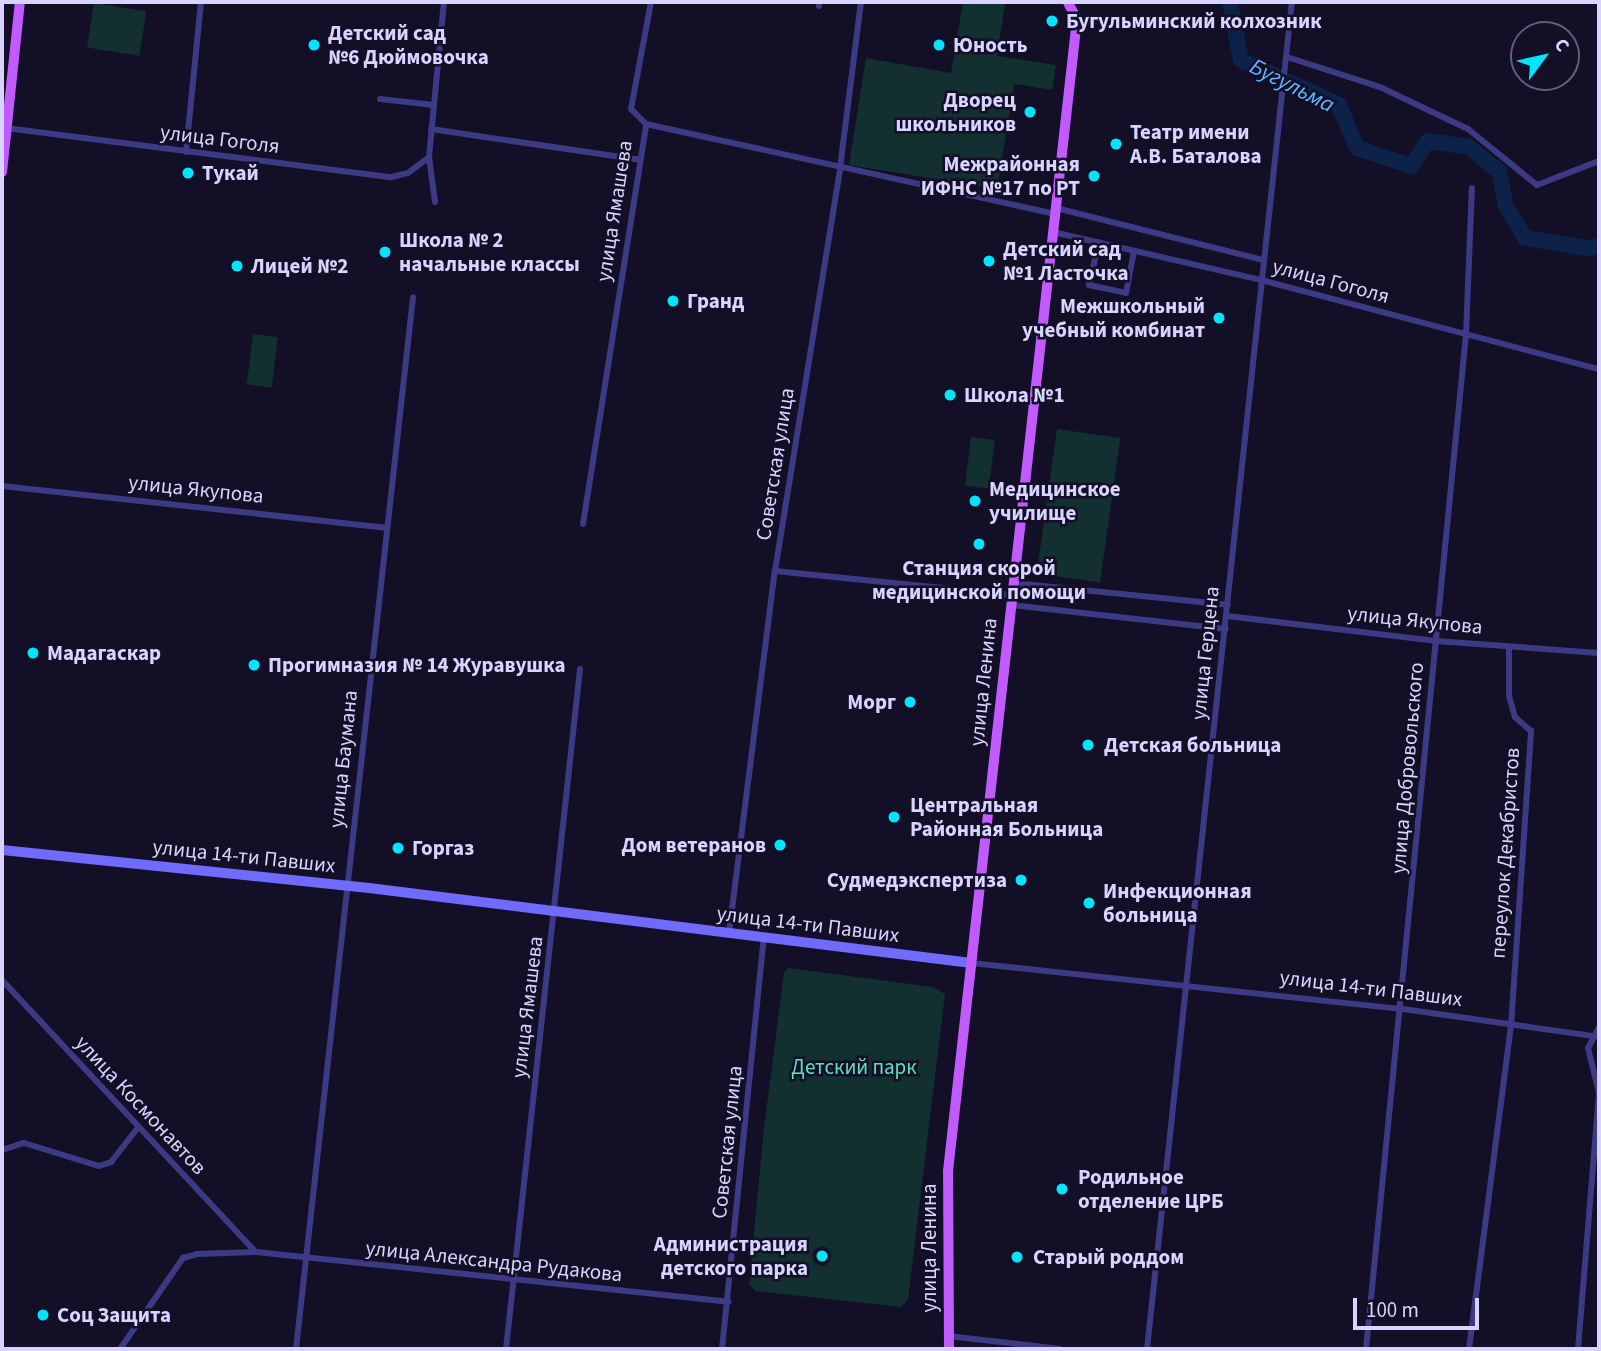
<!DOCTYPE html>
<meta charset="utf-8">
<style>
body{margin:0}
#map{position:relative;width:1601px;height:1351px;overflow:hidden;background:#130f26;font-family:"Source Sans 3",sans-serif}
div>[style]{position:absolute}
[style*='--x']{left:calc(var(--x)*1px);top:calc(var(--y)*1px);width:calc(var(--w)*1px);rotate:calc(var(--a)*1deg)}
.green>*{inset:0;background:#12302f;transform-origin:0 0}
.river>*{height:16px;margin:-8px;padding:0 8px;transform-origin:8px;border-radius:8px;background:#0c2248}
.street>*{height:6px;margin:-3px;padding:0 3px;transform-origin:3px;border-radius:3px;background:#3d3a85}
.secondary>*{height:10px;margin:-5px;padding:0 5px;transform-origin:5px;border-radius:5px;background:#6f6bff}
.primary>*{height:10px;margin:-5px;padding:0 5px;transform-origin:5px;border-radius:5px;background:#c25bff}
.dots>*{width:19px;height:19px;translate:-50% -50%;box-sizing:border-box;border:4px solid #130f26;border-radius:50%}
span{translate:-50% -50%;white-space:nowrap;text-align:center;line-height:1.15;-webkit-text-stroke:5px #130f26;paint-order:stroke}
.poi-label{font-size:21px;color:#d9d4ff;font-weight:700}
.left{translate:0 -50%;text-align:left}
.right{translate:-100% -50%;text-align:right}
.street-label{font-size:21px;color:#d9d4ff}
.park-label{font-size:21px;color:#5fe0c0}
.water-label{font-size:23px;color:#62b6ff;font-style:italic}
.frame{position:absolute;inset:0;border:4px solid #d9d4ff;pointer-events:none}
.north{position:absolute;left:1510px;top:21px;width:70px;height:70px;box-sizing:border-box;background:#130f26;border:2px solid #625e7d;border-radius:50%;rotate:57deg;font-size:19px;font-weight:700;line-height:28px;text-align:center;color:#d9d4ff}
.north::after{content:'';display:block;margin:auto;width:24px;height:32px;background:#00e5ff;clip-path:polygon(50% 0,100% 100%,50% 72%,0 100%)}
.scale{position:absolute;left:1353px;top:1298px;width:126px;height:32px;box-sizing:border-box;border:4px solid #d9d4ff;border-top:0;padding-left:9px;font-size:21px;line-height:24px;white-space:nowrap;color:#d9d4ff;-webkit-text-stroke:5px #130f26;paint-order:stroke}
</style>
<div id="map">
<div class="green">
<div style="clip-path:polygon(963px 2px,1005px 4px,997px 56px,1056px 65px,1052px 90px,1014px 84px,997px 189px,849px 165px,866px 58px,951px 73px)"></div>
<div style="left:94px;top:3px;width:53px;height:45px;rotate:9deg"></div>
<div style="left:253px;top:334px;width:25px;height:51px;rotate:7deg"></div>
<div style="left:1057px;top:429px;width:64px;height:146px;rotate:8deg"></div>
<div style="left:971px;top:437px;width:24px;height:49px;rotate:7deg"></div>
<div style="clip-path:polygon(788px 968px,933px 987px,945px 994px,908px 1299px,901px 1307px,755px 1291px,749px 1284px,764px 1128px,784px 973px)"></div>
</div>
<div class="river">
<div style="--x:1230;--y:2;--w:59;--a:79.3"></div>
<div style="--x:1241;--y:60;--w:108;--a:24.7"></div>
<div style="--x:1339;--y:105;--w:47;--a:67.3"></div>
<div style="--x:1357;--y:148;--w:57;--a:18.4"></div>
<div style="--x:1411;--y:166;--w:30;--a:-56"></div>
<div style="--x:1428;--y:141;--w:41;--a:8.3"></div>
<div style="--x:1469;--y:147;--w:38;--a:39"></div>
<div style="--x:1499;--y:171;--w:36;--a:79"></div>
<div style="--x:1506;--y:206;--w:37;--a:59"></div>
<div style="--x:1525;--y:238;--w:63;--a:9.2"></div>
<div style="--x:1587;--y:248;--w:12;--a:-9"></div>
</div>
<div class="street">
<div style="--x:819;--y:6;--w:4;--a:-90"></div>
<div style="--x:1287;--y:57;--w:98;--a:17.9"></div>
<div style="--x:1380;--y:87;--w:98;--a:25.5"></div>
<div style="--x:1468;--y:129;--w:89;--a:39.1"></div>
<div style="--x:1537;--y:185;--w:66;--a:-21.2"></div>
<div style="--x:380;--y:99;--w:54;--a:6.3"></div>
<div style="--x:646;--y:124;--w:419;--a:12.4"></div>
<div style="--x:646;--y:124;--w:21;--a:-135"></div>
<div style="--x:631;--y:109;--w:109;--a:-79.4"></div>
<div style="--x:6;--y:128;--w:388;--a:7.3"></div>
<div style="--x:391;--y:177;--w:17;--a:-13"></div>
<div style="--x:408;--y:173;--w:26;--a:-37"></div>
<div style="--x:431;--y:129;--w:211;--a:8.4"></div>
<div style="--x:186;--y:152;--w:151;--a:-84.3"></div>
<div style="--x:435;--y:202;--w:45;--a:-97.6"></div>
<div style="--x:429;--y:157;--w:156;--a:-84.5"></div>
<div style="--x:1056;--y:208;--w:213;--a:14.1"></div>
<div style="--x:1053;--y:232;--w:213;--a:13"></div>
<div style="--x:1261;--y:280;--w:350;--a:14.8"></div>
<div style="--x:1099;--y:242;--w:44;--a:103.1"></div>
<div style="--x:1089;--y:285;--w:38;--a:12"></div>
<div style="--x:1126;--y:293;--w:43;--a:-79.2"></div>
<div style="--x:2;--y:486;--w:386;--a:6.2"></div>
<div style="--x:583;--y:524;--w:405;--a:-81"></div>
<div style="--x:775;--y:571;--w:238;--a:5.8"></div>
<div style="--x:1013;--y:583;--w:216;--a:5.8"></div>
<div style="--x:1011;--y:605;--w:216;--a:6.4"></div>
<div style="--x:1227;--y:616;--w:210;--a:6.8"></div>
<div style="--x:1436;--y:641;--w:163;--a:4.2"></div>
<div style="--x:729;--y:933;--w:365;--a:-82.8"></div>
<div style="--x:775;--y:571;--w:408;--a:-80.8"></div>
<div style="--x:840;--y:168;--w:167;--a:-82.8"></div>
<div style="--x:971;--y:963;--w:434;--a:6.1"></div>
<div style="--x:1403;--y:1009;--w:198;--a:8.1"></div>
<div style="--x:2;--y:980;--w:372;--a:47"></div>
<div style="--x:2;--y:1150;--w:23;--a:-18"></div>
<div style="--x:24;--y:1143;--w:78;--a:17"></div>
<div style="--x:99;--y:1166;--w:13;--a:-18"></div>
<div style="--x:111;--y:1162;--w:42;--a:-51.8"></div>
<div style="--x:948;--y:1336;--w:113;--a:6.6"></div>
<div style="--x:120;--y:1349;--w:111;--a:-55.3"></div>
<div style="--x:183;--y:1258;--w:15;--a:-16"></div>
<div style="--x:197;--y:1254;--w:59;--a:-1.9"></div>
<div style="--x:256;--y:1252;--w:475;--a:6"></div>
<div style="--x:296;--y:1349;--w:1058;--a:-83.65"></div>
<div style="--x:506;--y:1349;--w:684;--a:-83.79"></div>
<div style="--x:722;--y:1349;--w:412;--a:-84.2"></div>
<div style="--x:1147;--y:1349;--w:1355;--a:-83.86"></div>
<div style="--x:1366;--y:1349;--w:1019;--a:-84.37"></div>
<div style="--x:1466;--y:335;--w:147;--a:-87.7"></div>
<div style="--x:1469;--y:1349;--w:326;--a:-82.6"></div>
<div style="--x:1511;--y:1026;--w:296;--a:-86.1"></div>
<div style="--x:1531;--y:731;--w:21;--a:-139"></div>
<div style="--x:1515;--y:717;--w:22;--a:-106"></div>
<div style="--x:1509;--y:696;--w:48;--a:-90"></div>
<div style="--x:1578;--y:1349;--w:257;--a:-85.3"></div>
<div style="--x:1599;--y:1093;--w:46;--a:-103.7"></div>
<div style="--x:1588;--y:1048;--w:24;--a:-62"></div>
</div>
<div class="secondary">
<div style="--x:2;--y:850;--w:369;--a:5.9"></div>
<div style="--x:369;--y:888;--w:607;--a:7.1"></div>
</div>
<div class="primary">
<div style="--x:2;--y:172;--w:171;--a:-84"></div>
<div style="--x:949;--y:1349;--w:178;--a:-90.3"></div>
<div style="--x:948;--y:1171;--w:1158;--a:-83.61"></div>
<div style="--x:1077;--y:20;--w:20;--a:-117"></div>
</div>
<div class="dots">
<div style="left:1052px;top:21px;background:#00e5ff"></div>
<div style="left:314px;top:45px;background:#00e5ff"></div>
<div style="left:939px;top:45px;background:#00e5ff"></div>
<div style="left:1030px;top:112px;background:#00e5ff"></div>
<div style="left:1116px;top:144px;background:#00e5ff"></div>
<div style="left:188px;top:173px;background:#00e5ff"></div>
<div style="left:1094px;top:176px;background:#00e5ff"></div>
<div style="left:385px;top:252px;background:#00e5ff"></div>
<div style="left:989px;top:261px;background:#00e5ff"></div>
<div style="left:237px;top:266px;background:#00e5ff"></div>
<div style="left:673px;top:301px;background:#00e5ff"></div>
<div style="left:1219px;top:318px;background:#00e5ff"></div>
<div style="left:950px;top:395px;background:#00e5ff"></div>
<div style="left:975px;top:501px;background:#00e5ff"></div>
<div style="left:979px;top:544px;background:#00e5ff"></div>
<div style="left:33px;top:653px;background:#00e5ff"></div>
<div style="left:254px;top:665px;background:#00e5ff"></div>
<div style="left:910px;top:702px;background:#00e5ff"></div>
<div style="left:1088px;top:745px;background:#00e5ff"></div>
<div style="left:894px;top:817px;background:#00e5ff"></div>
<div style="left:780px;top:845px;background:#00e5ff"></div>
<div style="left:398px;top:848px;background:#00e5ff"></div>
<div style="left:1021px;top:880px;background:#00e5ff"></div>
<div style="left:1089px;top:903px;background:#00e5ff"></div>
<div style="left:1062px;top:1189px;background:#00e5ff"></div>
<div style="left:822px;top:1256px;background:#00e5ff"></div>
<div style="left:1017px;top:1257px;background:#00e5ff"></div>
<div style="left:43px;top:1315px;background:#00e5ff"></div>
</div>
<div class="poi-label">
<span class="left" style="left:1066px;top:21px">Бугульминский колхозник</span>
<span class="left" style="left:328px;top:45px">Детский сад<br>№6 Дюймовочка</span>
<span class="left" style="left:953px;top:45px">Юность</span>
<span class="right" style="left:1016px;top:112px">Дворец<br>школьников</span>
<span class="left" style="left:1130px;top:144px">Театр имени<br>А.В. Баталова</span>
<span class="right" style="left:1080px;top:176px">Межрайонная<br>ИФНС №17 по РТ</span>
<span class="left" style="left:202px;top:173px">Тукай</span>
<span class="left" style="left:399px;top:252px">Школа № 2<br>начальные классы</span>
<span class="left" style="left:1003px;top:261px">Детский сад<br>№1 Ласточка</span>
<span class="left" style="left:251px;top:266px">Лицей №2</span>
<span class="left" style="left:687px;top:301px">Гранд</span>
<span class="right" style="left:1205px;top:318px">Межшкольный<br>учебный комбинат</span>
<span class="left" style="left:964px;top:395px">Школа №1</span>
<span class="left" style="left:989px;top:501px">Медицинское<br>училище</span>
<span style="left:979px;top:580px">Станция скорой<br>медицинской помощи</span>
<span class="left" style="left:47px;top:653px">Мадагаскар</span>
<span class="left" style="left:268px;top:665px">Прогимназия № 14 Журавушка</span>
<span class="right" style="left:896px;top:702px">Морг</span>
<span class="left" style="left:1104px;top:745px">Детская больница</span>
<span class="left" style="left:910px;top:817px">Центральная<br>Районная Больница</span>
<span class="right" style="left:766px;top:845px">Дом ветеранов</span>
<span class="left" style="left:412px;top:848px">Горгаз</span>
<span class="right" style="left:1007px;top:880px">Судмедэкспертиза</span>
<span class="left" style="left:1103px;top:903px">Инфекционная<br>больница</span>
<span class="left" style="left:1078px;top:1189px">Родильное<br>отделение ЦРБ</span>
<span class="right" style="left:808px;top:1256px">Администрация<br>детского парка</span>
<span class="left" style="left:1033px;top:1257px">Старый роддом</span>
<span class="left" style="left:57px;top:1315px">Соц Защита</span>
</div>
<div class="street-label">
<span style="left:220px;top:139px;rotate:7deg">улица Гоголя</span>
<span style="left:614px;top:211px;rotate:-81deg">улица Ямашева</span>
<span style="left:1331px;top:281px;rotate:15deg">улица Гоголя</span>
<span style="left:775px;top:464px;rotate:-81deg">Советская улица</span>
<span style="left:196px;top:489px;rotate:6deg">улица Якупова</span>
<span style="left:1415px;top:620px;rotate:6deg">улица Якупова</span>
<span style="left:1205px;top:653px;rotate:-84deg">улица Герцена</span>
<span style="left:983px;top:682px;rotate:-84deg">улица Ленина</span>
<span style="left:343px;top:759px;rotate:-84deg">улица Баумана</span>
<span style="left:1407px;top:768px;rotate:-85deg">улица Добровольского</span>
<span style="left:1505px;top:853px;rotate:-86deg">переулок Декабристов</span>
<span style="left:244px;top:856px;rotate:6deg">улица 14-ти Павших</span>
<span style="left:808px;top:924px;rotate:7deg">улица 14-ти Павших</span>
<span style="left:1371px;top:988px;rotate:7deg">улица 14-ти Павших</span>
<span style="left:527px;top:1007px;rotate:-83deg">улица Ямашева</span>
<span style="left:141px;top:1105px;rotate:47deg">улица Космонавтов</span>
<span style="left:727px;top:1142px;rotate:-84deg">Советская улица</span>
<span style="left:929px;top:1248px;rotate:-90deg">улица Ленина</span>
<span style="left:494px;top:1261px;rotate:6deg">улица Александра Рудакова</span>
</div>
<div class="park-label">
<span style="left:854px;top:1067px">Детский парк</span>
</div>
<div class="water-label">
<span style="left:1292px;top:86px;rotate:27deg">Бугульма</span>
</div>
<div class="frame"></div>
<div class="north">С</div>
<div class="scale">100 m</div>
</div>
